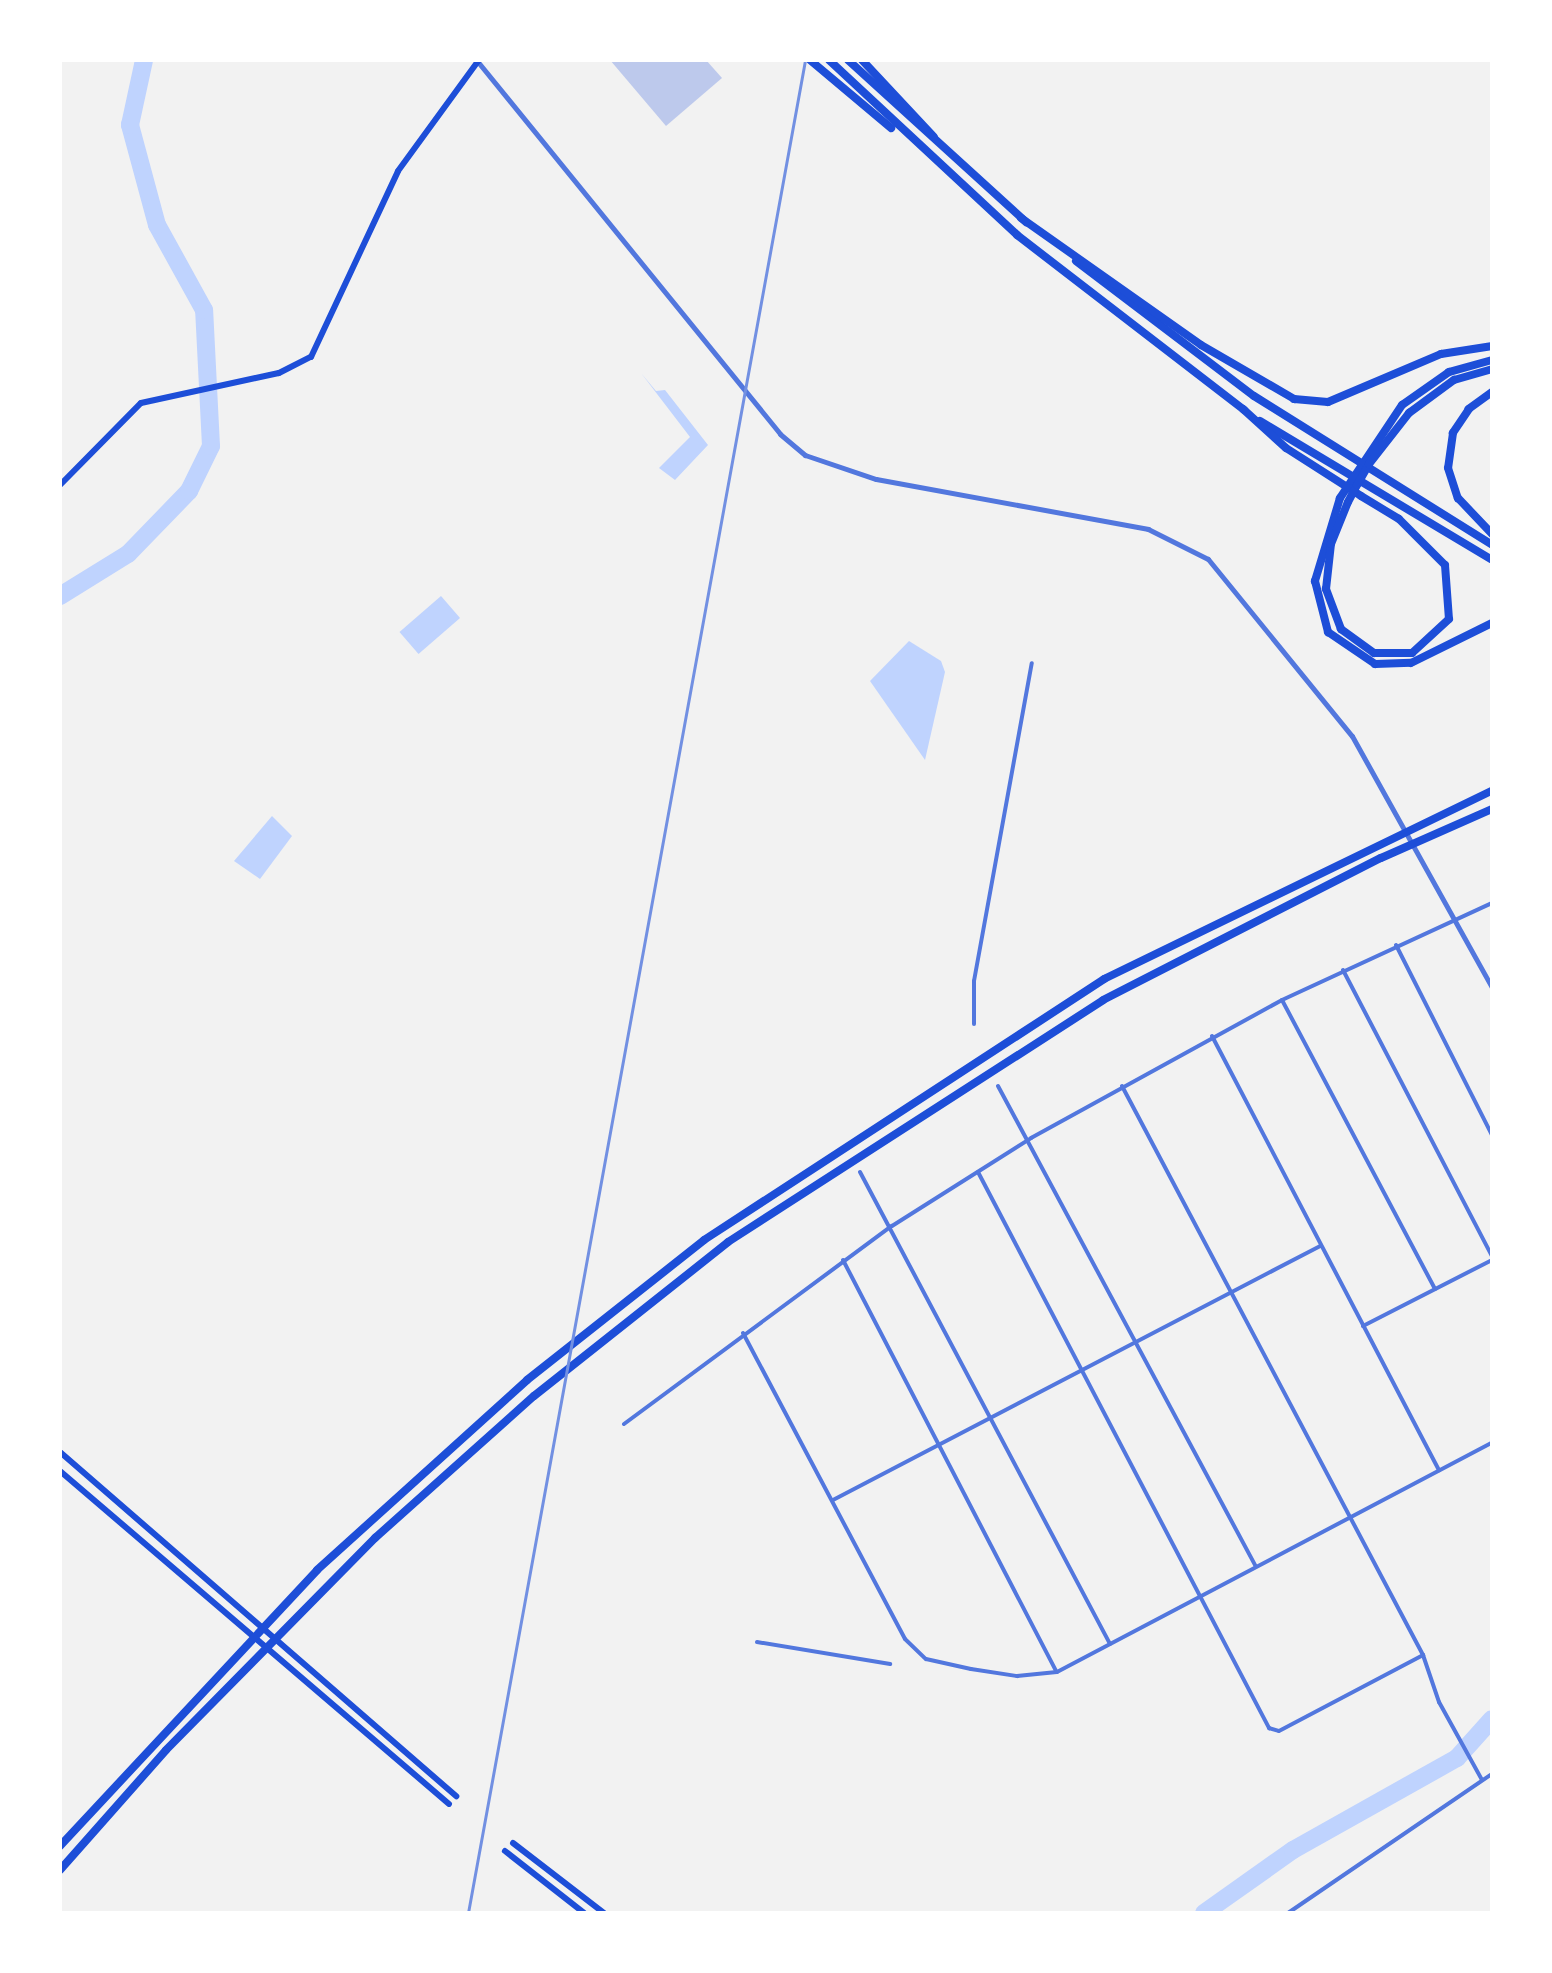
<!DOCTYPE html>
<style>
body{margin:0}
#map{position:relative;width:1552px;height:1973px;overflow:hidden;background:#f2f2f2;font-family:Helvetica,sans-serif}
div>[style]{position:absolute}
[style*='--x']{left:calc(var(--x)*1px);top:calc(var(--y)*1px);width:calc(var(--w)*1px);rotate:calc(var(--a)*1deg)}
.water>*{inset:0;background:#bfd3fe;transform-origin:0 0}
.stream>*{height:2.5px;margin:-1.25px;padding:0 1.25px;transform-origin:1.25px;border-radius:1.25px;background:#bfd3fe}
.river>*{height:18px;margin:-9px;padding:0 9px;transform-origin:9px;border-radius:9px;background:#bfd3fe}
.building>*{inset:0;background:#bdc9ec}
.minor>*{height:4px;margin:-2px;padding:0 2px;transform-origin:2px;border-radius:2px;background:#5277de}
.tertiary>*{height:5px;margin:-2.5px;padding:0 2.5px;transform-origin:2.5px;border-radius:2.5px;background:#5277de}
.secondary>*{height:6px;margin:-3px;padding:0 3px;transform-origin:3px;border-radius:3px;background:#1d4ed8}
.primary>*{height:6px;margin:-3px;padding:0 3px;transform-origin:3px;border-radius:3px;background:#1d4ed8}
.trunk>*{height:8px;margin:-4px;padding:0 4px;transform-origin:4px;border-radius:4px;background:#1d4ed8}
.motorway>*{height:8px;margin:-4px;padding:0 4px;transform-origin:4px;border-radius:4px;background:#1d4ed8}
.rail>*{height:2.5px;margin:-1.25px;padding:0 1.25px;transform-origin:1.25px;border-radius:1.25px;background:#7290e2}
span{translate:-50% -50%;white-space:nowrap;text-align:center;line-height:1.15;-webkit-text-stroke:10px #fff;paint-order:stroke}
.frame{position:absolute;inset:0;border:62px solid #fff;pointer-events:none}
</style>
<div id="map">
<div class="water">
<div style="clip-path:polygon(641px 373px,656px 391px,665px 390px,708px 445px,675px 480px,659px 468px,690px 437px)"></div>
<div style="left:441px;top:596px;width:29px;height:55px;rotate:49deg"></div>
<div style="clip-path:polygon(909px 641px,941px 661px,945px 672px,925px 760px,870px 681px)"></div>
<div style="clip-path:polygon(272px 816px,292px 836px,260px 879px,234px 861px)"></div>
</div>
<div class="stream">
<div style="--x:1209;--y:1909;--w:6;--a:45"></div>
</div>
<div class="river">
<div style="--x:60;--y:596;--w:80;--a:-31.7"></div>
<div style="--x:128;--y:554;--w:88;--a:-45.9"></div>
<div style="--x:189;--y:491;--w:50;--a:-63.9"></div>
<div style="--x:211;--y:446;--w:136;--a:-92.9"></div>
<div style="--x:204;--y:310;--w:97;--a:-118.9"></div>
<div style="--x:157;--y:225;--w:104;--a:-105.1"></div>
<div style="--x:130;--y:125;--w:66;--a:-77.8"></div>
<div style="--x:1204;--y:1913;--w:109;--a:-35.3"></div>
<div style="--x:1293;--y:1850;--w:188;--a:-29.3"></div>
<div style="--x:1457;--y:1758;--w:52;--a:-48.1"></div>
</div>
<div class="building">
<div style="clip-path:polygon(610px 60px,706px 60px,722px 78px,666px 126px)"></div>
</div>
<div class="minor">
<div style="--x:1396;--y:945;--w:213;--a:63.2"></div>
<div style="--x:1343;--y:970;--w:322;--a:62.5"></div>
<div style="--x:1282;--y:1000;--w:327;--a:62.1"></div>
<div style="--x:974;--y:1024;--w:43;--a:-90"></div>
<div style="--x:974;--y:981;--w:323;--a:-79.7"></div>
<div style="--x:1212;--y:1036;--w:490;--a:62.4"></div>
<div style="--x:998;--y:1086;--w:544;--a:61.78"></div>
<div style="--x:1122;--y:1086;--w:644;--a:62.12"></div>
<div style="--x:1423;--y:1655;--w:50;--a:71.2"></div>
<div style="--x:1439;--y:1702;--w:89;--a:61.1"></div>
<div style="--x:860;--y:1172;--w:534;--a:62.09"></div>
<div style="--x:978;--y:1172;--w:628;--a:62.37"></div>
<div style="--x:1269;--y:1728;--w:10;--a:17"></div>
<div style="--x:1279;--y:1731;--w:163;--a:-27.8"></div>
<div style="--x:843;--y:1260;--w:464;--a:62.6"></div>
<div style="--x:1363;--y:1326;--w:145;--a:-27.1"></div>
<div style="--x:743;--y:1333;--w:346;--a:62.1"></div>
<div style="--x:905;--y:1639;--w:29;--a:44"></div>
<div style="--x:926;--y:1659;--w:46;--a:12.5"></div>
<div style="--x:971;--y:1669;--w:47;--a:8.7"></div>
<div style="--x:1017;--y:1676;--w:40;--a:-5.7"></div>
<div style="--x:1057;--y:1672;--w:492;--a:-27.8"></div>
<div style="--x:624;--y:1424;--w:333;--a:-36.5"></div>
<div style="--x:892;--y:1226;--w:165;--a:-32.3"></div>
<div style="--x:1031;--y:1138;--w:286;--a:-28.8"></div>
<div style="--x:1282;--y:1000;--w:231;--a:-24.8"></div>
<div style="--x:833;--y:1500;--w:549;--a:-27.54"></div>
<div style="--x:757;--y:1642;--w:135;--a:9.4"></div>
<div style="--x:1288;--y:1913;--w:247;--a:-34.3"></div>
</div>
<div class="tertiary">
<div style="--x:478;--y:62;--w:479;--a:50.9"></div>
<div style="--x:780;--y:434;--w:33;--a:40"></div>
<div style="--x:805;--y:455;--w:75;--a:18.7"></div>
<div style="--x:876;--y:479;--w:277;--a:10.4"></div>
<div style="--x:1148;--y:529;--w:67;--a:26.6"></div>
<div style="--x:1208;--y:559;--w:228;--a:50.9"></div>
<div style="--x:1352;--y:736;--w:288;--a:60.9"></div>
</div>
<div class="secondary">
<div style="--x:60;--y:485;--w:115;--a:-45.4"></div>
<div style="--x:141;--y:403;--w:141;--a:-12.3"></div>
<div style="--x:279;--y:373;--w:36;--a:-27"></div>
<div style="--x:311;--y:357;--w:205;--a:-64.9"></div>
<div style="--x:398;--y:171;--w:137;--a:-53.9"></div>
</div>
<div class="primary">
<div style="--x:60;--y:1452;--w:525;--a:40.98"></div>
<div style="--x:60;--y:1471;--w:512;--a:40.56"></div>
<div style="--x:513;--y:1843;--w:115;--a:37.6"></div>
<div style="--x:505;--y:1851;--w:100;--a:38.1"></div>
</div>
<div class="trunk">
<div style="--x:810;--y:60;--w:106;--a:40"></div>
<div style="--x:829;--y:60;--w:257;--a:42.9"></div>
<div style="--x:1017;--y:235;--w:287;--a:37.6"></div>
<div style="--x:848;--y:60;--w:241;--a:42.3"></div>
<div style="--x:862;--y:60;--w:105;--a:46.9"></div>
<div style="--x:1076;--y:261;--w:223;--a:37.2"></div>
<div style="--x:1254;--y:396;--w:281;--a:32"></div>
<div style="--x:1260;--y:421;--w:270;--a:30.9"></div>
</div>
<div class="motorway">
<div style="--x:1021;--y:218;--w:220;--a:35.2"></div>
<div style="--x:1201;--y:345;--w:108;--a:30.1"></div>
<div style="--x:1294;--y:399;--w:34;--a:5"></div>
<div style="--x:1328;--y:402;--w:123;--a:-23"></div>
<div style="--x:1441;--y:354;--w:52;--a:-8.9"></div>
<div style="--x:1492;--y:360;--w:45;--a:164.4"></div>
<div style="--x:1449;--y:372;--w:57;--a:144.9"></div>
<div style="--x:1402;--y:405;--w:112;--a:123.7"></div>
<div style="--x:1340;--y:498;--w:87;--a:106.8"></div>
<div style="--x:1315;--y:581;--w:53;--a:75.7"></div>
<div style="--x:1328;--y:632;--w:57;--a:34.2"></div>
<div style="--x:1375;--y:664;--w:36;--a:-2"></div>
<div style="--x:1411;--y:663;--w:90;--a:-26.3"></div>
<div style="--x:1492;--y:392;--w:29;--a:144"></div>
<div style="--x:1469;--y:409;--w:29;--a:124"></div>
<div style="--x:1453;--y:433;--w:35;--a:98"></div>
<div style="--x:1448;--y:468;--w:32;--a:72"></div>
<div style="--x:1458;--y:498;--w:50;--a:46.6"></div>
<div style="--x:1243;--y:409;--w:58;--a:42.2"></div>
<div style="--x:1286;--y:448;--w:89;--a:32.6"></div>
<div style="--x:1361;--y:496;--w:44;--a:31.2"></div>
<div style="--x:1399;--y:519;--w:65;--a:45"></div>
<div style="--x:1445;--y:565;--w:54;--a:85.8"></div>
<div style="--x:1449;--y:619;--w:50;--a:137.4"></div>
<div style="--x:1412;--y:653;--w:38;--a:180"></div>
<div style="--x:1374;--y:653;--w:41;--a:-144"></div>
<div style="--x:1341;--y:629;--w:43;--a:-110.6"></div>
<div style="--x:1326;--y:589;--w:45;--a:-83.7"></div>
<div style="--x:1331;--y:544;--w:45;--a:-68"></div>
<div style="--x:1348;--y:502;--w:19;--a:-62"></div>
<div style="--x:1357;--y:485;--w:24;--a:-60"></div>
<div style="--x:1369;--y:464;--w:65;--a:-51.9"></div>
<div style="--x:1409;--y:413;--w:56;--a:-36.3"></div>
<div style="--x:1454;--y:380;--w:40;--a:-16"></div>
<div style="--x:60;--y:1846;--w:377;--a:-47"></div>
<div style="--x:317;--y:1570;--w:283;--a:-42.1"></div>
<div style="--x:527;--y:1380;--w:226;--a:-38.3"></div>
<div style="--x:704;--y:1240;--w:478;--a:-33.1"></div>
<div style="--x:1104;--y:979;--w:431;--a:-25.9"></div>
<div style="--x:60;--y:1870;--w:160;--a:-48.5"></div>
<div style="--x:166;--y:1750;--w:298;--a:-45.4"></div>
<div style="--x:375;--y:1538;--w:213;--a:-41.8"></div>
<div style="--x:534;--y:1396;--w:248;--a:-38.4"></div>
<div style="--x:728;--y:1242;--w:446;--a:-32.8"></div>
<div style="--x:1103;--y:1000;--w:312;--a:-27.1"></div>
<div style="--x:1381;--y:858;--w:121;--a:-23.8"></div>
</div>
<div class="rail">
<div style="--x:468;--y:1913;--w:1883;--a:-79.69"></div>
</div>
<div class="frame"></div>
</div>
